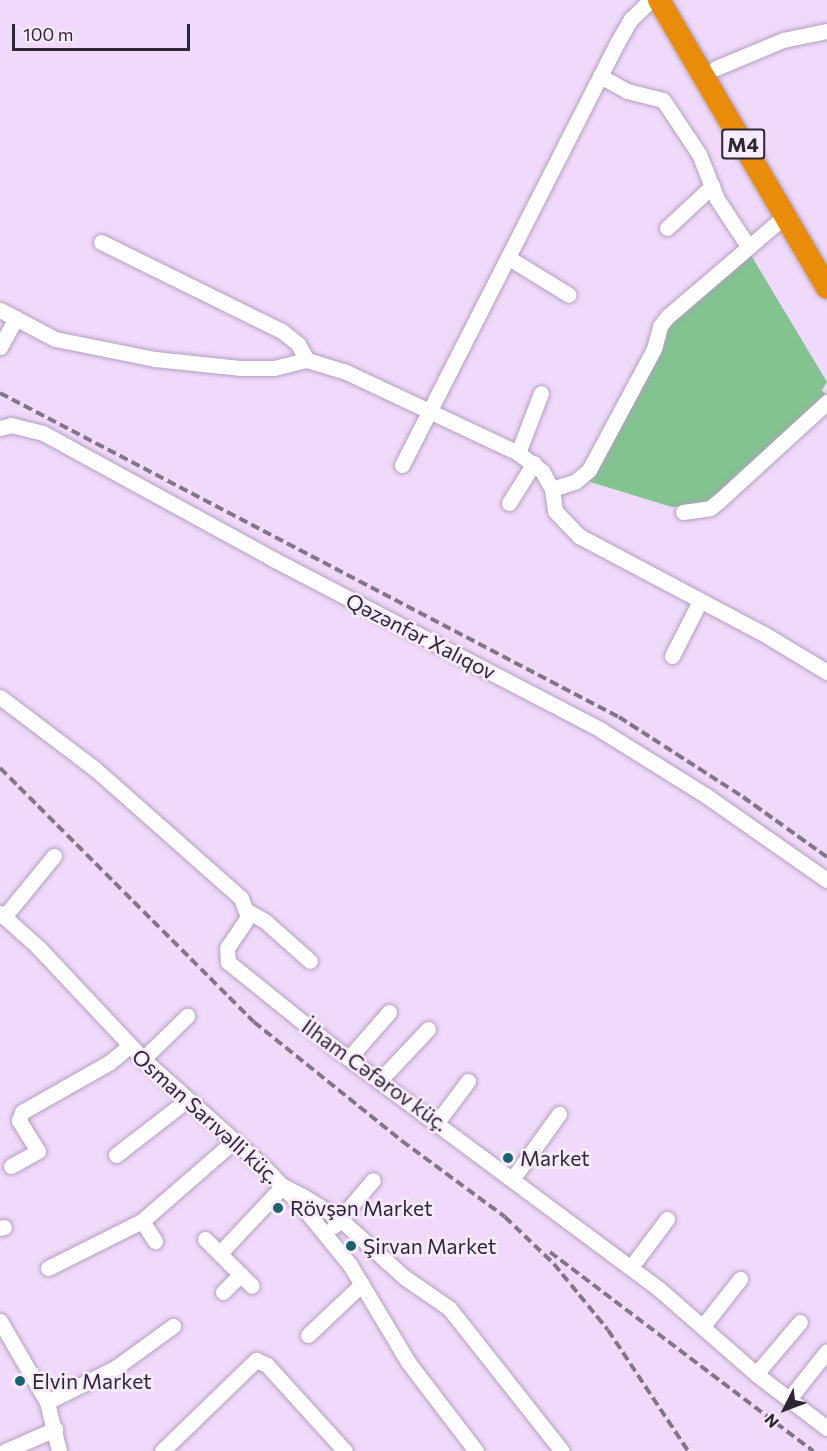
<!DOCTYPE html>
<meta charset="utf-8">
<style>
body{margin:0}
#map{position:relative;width:827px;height:1451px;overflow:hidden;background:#f0dafb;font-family:Commissioner,sans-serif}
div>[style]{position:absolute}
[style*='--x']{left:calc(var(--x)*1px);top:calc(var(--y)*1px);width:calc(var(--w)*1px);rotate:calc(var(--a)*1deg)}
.green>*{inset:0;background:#82c390}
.roads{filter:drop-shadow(0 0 2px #b39fbe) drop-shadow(0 0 2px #b39fbe)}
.minor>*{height:15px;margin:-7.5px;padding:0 7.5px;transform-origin:7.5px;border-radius:7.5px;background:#fff}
.highway>*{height:22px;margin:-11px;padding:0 11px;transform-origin:11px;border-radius:11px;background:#e88c09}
.rail>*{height:4px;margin-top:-2px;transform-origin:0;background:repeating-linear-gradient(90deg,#827489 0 9px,transparent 0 13.5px)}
.dots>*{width:16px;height:16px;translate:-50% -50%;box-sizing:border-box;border:3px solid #f8ebff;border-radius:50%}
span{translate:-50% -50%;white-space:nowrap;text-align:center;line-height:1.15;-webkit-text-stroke:5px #f8ebff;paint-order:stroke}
.shield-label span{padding:2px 4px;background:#f8ebff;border:2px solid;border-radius:4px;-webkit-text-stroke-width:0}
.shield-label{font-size:20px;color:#2f2633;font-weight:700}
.street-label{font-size:21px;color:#2f2633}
.poi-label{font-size:21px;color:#2f2633}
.left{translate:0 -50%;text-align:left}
.north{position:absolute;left:755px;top:1379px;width:60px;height:60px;-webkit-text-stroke:4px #f8ebff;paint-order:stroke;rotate:228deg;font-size:16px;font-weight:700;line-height:24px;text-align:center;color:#2f2633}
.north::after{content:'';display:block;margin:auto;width:21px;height:27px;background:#2f2633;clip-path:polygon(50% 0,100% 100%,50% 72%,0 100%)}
.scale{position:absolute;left:12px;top:24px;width:178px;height:27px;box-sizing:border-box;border:3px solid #2f2633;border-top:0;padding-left:8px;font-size:18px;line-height:21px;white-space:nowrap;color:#2f2633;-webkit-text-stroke:4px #f8ebff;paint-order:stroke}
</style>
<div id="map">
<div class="green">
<div style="clip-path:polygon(751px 255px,827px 382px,822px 390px,827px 396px,704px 505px,672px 507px,587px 481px,663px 330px)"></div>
</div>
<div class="roads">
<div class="minor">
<div style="--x:716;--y:68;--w:73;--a:-22.7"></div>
<div style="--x:783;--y:40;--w:45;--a:-11.6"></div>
<div style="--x:600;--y:76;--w:31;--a:29"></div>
<div style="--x:627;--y:91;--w:37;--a:14"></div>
<div style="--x:663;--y:100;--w:65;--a:56.3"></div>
<div style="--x:699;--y:154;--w:48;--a:68.2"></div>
<div style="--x:717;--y:199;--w:56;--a:56.6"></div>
<div style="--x:667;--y:228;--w:62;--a:-43"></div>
<div style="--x:101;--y:242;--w:202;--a:26.2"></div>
<div style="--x:282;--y:331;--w:21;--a:39"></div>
<div style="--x:298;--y:344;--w:18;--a:61"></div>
<div style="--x:509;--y:258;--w:70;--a:31.7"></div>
<div style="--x:0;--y:310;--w:62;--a:27.8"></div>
<div style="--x:55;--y:339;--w:102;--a:11.3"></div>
<div style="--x:155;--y:359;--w:85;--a:6"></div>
<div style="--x:240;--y:368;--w:34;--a:0"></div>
<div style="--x:274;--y:368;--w:34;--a:-14"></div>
<div style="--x:307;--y:360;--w:39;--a:17"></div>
<div style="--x:344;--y:371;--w:192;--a:25.2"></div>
<div style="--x:518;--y:453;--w:30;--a:37"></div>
<div style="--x:542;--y:471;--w:21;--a:61"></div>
<div style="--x:552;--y:489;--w:22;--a:82"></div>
<div style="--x:555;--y:511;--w:35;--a:46"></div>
<div style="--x:579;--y:536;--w:209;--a:27.9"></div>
<div style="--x:764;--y:634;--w:74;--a:31.1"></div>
<div style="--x:0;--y:347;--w:33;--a:-61"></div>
<div style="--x:0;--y:428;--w:11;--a:-15"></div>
<div style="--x:11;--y:425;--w:33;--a:14"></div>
<div style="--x:43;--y:433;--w:264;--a:28.7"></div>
<div style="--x:275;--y:560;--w:368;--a:27.5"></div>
<div style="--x:601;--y:730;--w:123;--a:32"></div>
<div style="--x:705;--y:795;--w:149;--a:34.9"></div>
<div style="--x:518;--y:453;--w:64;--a:-69"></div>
<div style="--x:402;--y:465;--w:474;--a:-63"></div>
<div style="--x:617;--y:43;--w:28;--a:-60"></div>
<div style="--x:631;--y:19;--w:28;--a:-44"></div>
<div style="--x:552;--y:489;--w:25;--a:-18"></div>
<div style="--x:576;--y:481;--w:17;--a:-40"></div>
<div style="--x:589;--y:470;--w:137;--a:-61.8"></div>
<div style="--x:654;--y:349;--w:24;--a:-75"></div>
<div style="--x:660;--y:326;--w:11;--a:-52"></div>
<div style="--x:667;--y:317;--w:155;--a:-40.6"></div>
<div style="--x:509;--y:503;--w:47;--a:-58"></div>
<div style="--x:683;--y:512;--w:27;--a:-8"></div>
<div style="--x:710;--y:508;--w:11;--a:-38"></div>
<div style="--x:719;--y:501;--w:147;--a:-42.5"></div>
<div style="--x:672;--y:656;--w:62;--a:-63"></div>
<div style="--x:0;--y:697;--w:118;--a:37.1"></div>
<div style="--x:94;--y:768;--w:196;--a:41.5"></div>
<div style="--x:241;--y:898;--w:20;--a:70"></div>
<div style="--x:248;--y:917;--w:37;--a:124"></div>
<div style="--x:227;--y:948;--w:14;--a:86"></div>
<div style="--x:228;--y:962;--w:139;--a:38.9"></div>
<div style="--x:336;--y:1049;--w:402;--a:36.6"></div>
<div style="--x:659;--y:1289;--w:129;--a:41.2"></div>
<div style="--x:756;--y:1374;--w:89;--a:37.3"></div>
<div style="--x:249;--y:912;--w:18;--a:29"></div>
<div style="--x:265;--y:921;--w:60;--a:41.6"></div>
<div style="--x:0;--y:913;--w:51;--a:41.8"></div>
<div style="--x:38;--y:947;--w:154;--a:46.8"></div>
<div style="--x:143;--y:1059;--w:162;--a:41.8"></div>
<div style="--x:264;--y:1167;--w:61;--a:46.3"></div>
<div style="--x:306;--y:1211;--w:70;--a:50.8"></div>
<div style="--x:350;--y:1265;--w:113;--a:59.1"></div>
<div style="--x:408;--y:1362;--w:112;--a:52.6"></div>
<div style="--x:4;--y:917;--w:79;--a:-50.7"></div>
<div style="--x:349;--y:1058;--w:61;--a:-49"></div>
<div style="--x:143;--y:1059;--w:62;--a:-44.3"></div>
<div style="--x:380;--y:1080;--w:70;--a:-46.7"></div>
<div style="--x:438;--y:1121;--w:50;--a:-53.1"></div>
<div style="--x:116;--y:1155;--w:90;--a:-37.8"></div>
<div style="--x:11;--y:1166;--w:31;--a:-29"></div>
<div style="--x:38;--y:1151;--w:36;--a:-122"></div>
<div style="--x:19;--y:1120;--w:9;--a:-69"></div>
<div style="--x:22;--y:1112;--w:101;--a:-29.6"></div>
<div style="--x:110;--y:1062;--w:25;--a:-40"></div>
<div style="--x:513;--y:1178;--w:79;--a:-54.3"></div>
<div style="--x:142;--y:1221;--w:24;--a:57"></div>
<div style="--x:334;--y:1226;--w:60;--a:-49.7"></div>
<div style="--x:0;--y:1228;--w:4;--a:-14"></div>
<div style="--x:205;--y:1239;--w:66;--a:45"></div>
<div style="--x:220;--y:1253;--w:92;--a:-46.8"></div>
<div style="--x:283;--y:1186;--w:20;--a:27"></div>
<div style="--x:301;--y:1195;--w:46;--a:31.6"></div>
<div style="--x:340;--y:1219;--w:86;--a:42.2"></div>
<div style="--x:404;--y:1277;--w:55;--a:34.6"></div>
<div style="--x:449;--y:1308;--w:182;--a:51.7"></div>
<div style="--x:631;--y:1267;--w:60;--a:-53.1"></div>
<div style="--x:48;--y:1268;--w:105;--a:-26.6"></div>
<div style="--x:142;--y:1221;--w:122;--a:-41"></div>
<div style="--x:223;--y:1292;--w:25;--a:-45"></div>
<div style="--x:0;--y:1321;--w:94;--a:59.9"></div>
<div style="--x:47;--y:1402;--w:50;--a:76.2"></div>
<div style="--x:703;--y:1326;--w:60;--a:-51.8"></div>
<div style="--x:308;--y:1335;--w:74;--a:-43.4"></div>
<div style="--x:756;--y:1374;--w:68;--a:-49.8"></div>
<div style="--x:789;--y:1399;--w:61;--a:-51.6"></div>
<div style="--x:47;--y:1402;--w:76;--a:-26.6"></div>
<div style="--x:115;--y:1368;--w:72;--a:-35.9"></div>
<div style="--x:5;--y:1451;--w:55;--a:-23.7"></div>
<div style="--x:162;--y:1451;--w:131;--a:-44.1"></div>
<div style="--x:256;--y:1360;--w:12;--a:24"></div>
<div style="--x:267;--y:1365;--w:116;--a:47.8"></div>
</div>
<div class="highway">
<div style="--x:659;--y:0;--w:333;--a:59.7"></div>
</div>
</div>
<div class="rail">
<div style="--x:0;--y:393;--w:699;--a:27.63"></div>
<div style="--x:619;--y:717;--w:148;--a:32.8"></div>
<div style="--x:743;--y:797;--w:103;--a:35.5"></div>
<div style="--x:0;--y:768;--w:359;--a:45"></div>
<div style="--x:254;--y:1022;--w:190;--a:38.8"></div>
<div style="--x:402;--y:1141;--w:128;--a:36.4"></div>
<div style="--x:505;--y:1217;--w:68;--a:43.8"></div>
<div style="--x:554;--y:1264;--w:85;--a:50.7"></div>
<div style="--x:608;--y:1330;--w:145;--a:56.5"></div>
<div style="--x:550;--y:1252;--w:330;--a:37.1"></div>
</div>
<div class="dots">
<div style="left:508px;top:1158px;background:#1a6371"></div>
<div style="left:278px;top:1208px;background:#1a6371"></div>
<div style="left:351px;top:1246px;background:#1a6371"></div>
<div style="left:20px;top:1381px;background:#1a6371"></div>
</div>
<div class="shield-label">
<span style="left:743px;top:144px">M4</span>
</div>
<div class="street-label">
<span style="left:421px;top:636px;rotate:27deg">Qəzənfər Xalıqov</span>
<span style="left:375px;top:1075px;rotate:36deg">İlham Cəfərov küç.</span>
<span style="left:206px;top:1116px;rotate:42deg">Osman Sarıvəlli küç.</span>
</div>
<div class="poi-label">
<span class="left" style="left:520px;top:1158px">Market</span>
<span class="left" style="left:290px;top:1208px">Rövşən Market</span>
<span class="left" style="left:363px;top:1246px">Şirvan Market</span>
<span class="left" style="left:32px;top:1381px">Elvin Market</span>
</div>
<div class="north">N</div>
<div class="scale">100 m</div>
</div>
